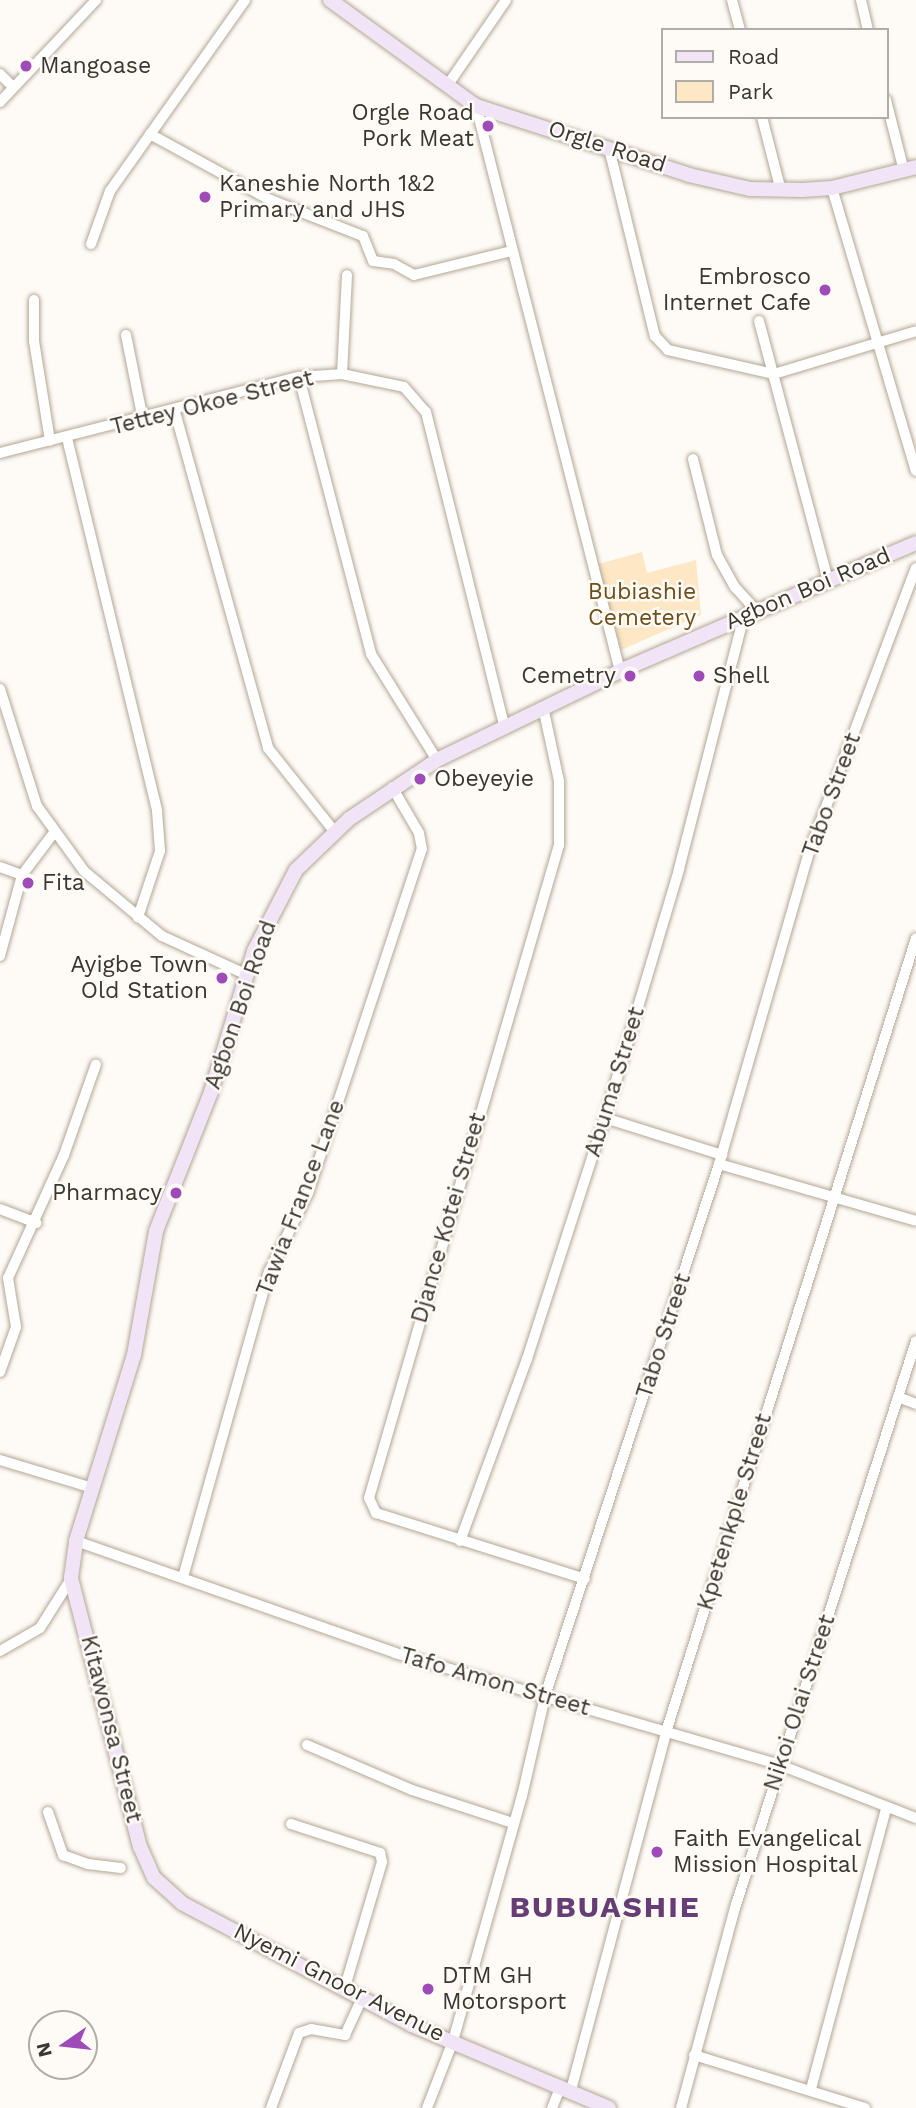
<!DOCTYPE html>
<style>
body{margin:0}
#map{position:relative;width:916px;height:2108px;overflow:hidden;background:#fefbf7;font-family:"Work Sans",sans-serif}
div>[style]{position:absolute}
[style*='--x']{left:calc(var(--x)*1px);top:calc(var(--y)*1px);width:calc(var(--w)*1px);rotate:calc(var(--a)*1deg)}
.green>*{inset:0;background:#fde7c4}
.roads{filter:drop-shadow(0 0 2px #b3a794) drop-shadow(0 0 2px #b3a794)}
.street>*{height:10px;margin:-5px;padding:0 5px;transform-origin:5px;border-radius:5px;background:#fff}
.secondary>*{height:14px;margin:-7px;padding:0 7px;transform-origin:7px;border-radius:7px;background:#f1e4f6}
.dots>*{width:19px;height:19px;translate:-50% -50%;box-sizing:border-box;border:4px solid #fefbf7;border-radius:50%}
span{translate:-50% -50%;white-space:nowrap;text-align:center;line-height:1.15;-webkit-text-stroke:5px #fefbf7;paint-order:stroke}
.poi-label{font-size:23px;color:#3b362f}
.left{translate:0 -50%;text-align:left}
.right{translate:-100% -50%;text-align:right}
.street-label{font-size:23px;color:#3b362f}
.park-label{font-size:23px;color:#6d4f19}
.district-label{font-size:30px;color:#663d74;font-weight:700;letter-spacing:2px}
.legend{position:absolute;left:661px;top:28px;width:228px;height:91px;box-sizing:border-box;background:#fefbf7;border:2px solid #b0aca7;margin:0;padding:9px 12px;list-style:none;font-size:21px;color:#3b362f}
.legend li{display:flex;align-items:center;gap:14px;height:35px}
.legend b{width:35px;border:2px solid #b0aca7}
.north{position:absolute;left:28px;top:2010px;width:70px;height:70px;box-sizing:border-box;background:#fefbf7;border:2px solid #b0aca7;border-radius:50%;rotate:256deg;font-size:19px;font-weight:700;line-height:28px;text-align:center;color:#3b362f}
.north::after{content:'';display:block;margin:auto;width:24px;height:32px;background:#9e4ab9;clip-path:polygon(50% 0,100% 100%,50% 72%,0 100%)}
</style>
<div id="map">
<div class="green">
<div style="clip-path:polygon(642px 552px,647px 573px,696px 560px,701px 615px,621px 650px,598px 564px)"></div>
</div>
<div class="roads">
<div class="street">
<div style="--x:732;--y:0;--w:31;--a:75"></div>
<div style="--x:861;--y:0;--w:31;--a:77"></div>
<div style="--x:0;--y:74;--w:18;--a:45"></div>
<div style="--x:447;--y:86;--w:104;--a:-55.5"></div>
<div style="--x:886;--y:100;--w:73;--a:75.8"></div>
<div style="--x:0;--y:102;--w:140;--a:-46.7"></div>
<div style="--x:476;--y:106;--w:583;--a:75.7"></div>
<div style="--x:762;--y:117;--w:76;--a:75.6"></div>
<div style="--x:150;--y:134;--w:135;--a:28.8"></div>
<div style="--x:268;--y:199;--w:102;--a:21.3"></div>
<div style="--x:363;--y:236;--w:27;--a:68"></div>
<div style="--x:373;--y:261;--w:21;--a:8"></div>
<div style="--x:394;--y:264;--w:23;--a:29"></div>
<div style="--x:414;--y:275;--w:101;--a:-13.8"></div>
<div style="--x:609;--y:148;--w:194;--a:76.3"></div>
<div style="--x:655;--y:336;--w:19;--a:47"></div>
<div style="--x:668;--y:350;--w:109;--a:12.8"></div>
<div style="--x:774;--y:374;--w:148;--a:-16.8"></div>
<div style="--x:832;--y:188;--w:295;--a:73.5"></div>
<div style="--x:91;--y:244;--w:56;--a:-70.3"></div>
<div style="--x:110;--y:191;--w:234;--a:-54.7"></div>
<div style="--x:34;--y:300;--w:41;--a:90"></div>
<div style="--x:34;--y:341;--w:101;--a:80.9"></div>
<div style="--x:759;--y:321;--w:269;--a:75.1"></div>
<div style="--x:126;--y:335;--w:87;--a:78.7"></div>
<div style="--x:342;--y:374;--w:99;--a:-87.1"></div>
<div style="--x:299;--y:377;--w:286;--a:75.4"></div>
<div style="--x:371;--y:654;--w:125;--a:58.1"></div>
<div style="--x:175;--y:412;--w:349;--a:74.5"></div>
<div style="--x:268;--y:748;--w:106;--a:51.5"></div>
<div style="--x:67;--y:438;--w:384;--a:76.4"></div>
<div style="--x:157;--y:811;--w:40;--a:85.7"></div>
<div style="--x:160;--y:851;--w:70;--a:108.4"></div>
<div style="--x:0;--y:453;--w:309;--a:-14.3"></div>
<div style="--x:299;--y:377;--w:43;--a:-4"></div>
<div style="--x:342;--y:374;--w:63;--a:11.8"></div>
<div style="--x:404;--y:387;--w:33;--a:49"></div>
<div style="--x:426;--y:412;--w:324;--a:76"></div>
<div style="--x:693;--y:459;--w:99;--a:76"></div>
<div style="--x:717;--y:555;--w:37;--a:61"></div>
<div style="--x:735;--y:587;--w:31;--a:48"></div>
<div style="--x:0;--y:689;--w:123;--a:72.5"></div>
<div style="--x:37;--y:806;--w:80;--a:54.1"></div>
<div style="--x:84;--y:871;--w:102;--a:39.8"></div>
<div style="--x:162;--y:936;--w:94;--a:24.6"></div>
<div style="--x:543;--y:707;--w:76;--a:77.8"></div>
<div style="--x:559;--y:781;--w:64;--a:90"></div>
<div style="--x:559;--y:845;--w:680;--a:106.22"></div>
<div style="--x:369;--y:1498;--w:17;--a:65"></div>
<div style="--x:376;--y:1513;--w:219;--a:17.5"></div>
<div style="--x:0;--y:867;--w:23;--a:20"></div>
<div style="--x:0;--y:956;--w:84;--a:-74.8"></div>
<div style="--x:22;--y:875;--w:51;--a:-52.9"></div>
<div style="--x:605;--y:1118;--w:123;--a:17.5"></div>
<div style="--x:719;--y:1164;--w:205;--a:16.1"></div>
<div style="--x:0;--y:1209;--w:39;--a:21"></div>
<div style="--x:0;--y:1372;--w:48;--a:-70.4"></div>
<div style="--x:16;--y:1327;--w:50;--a:-99.3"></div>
<div style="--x:8;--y:1278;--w:135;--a:-65.5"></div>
<div style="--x:64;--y:1155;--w:96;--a:-70.6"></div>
<div style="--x:898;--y:1397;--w:19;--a:21"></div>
<div style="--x:0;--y:1460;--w:97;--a:16.8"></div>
<div style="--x:76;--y:1541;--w:338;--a:19.3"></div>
<div style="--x:395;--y:1653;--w:401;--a:16.2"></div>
<div style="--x:780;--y:1765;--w:146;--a:21.3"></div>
<div style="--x:460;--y:1541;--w:194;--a:-69.8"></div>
<div style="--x:527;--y:1359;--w:253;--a:-72.1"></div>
<div style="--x:605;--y:1118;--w:260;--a:-73.4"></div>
<div style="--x:679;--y:869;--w:261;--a:-75.6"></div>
<div style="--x:183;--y:1577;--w:317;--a:-74.3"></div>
<div style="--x:269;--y:1272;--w:88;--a:-63.7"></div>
<div style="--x:308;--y:1193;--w:362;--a:-71.7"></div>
<div style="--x:422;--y:849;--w:16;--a:-101"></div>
<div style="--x:419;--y:833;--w:53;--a:-120.4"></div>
<div style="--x:0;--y:1651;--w:46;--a:-29.9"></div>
<div style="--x:40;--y:1628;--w:58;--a:-57.7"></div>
<div style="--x:307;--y:1745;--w:114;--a:23.2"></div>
<div style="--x:412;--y:1790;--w:106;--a:18.1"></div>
<div style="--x:48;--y:1812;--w:46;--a:70.8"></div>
<div style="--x:63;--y:1855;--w:27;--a:20"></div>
<div style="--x:88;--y:1864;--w:33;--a:7"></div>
<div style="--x:291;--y:1824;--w:94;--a:18"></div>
<div style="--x:380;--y:1853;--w:9;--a:77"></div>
<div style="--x:382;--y:1862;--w:130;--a:106.5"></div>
<div style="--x:694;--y:2055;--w:179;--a:17.2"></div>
<div style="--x:811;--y:2089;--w:290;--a:-75"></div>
<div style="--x:571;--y:2090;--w:370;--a:-75.1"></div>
<div style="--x:666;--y:1732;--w:832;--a:-72.52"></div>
<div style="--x:271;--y:2108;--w:80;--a:-69.5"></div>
<div style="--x:299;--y:2033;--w:13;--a:-18"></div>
<div style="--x:311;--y:2029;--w:35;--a:10"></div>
<div style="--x:345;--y:2035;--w:43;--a:-65.2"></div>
<div style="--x:427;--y:2108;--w:72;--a:-68.8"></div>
<div style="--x:453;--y:2041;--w:255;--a:-74.3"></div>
<div style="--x:522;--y:1796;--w:103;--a:-77"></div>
<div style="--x:545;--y:1696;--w:560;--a:-71.89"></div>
<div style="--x:719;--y:1164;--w:325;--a:-73.9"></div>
<div style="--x:809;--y:852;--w:303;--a:-69.4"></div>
<div style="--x:552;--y:2108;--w:24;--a:-68"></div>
<div style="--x:681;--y:2108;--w:207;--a:-74.9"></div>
<div style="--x:735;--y:1908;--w:595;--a:-72.3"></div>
</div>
<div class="secondary">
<div style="--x:330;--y:0;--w:180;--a:36"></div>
<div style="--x:476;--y:106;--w:224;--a:17.9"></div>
<div style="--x:689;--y:175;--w:63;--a:12.9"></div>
<div style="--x:750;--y:189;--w:52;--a:1.1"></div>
<div style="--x:802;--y:190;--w:30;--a:-4"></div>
<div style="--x:832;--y:188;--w:87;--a:-14"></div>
<div style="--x:609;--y:2108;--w:214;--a:-157.2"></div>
<div style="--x:412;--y:2025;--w:260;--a:-152.1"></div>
<div style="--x:182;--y:1903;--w:38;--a:-138"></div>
<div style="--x:154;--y:1878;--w:34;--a:-114"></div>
<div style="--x:140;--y:1847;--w:278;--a:-104.4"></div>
<div style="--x:71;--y:1578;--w:37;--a:-82"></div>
<div style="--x:76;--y:1541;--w:195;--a:-72.7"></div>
<div style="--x:134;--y:1355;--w:126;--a:-79.9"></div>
<div style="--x:156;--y:1231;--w:149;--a:-68.4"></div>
<div style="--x:211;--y:1092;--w:147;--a:-73"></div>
<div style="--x:254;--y:951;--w:91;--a:-62.6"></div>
<div style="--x:296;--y:870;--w:74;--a:-43.9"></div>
<div style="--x:349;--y:819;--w:106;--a:-33.8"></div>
<div style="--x:437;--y:760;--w:203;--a:-25.9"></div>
<div style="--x:620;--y:671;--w:322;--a:-23.4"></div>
</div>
</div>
<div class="dots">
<div style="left:26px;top:66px;background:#9e4ab9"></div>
<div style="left:488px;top:126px;background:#9e4ab9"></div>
<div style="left:205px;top:197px;background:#9e4ab9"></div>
<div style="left:825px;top:290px;background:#9e4ab9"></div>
<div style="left:630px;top:676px;background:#9e4ab9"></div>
<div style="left:699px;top:676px;background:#9e4ab9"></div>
<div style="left:420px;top:779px;background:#9e4ab9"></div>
<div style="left:28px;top:883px;background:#9e4ab9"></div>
<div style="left:222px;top:978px;background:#9e4ab9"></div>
<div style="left:176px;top:1193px;background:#9e4ab9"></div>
<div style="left:657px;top:1852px;background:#9e4ab9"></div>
<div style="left:428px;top:1989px;background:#9e4ab9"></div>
</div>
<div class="poi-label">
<span class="left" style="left:40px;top:66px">Mangoase</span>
<span class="right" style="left:474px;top:126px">Orgle Road<br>Pork Meat</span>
<span class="left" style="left:219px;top:197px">Kaneshie North 1&amp;2<br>Primary and JHS</span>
<span class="right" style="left:811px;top:290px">Embrosco<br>Internet Cafe</span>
<span class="right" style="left:616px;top:676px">Cemetry</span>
<span class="left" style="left:713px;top:676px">Shell</span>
<span class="left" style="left:434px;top:779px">Obeyeyie</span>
<span class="left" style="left:42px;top:883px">Fita</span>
<span class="right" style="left:208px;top:978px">Ayigbe Town<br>Old Station</span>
<span class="right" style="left:162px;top:1193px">Pharmacy</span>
<span class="left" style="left:673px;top:1852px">Faith Evangelical<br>Mission Hospital</span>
<span class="left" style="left:442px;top:1989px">DTM GH<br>Motorsport</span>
</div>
<div class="street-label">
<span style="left:607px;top:147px;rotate:18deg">Orgle Road</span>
<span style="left:212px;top:403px;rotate:-14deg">Tettey Okoe Street</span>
<span style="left:808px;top:589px;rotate:-23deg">Agbon Boi Road</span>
<span style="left:832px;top:795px;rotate:-70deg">Tabo Street</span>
<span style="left:241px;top:1005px;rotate:-71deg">Agbon Boi Road</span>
<span style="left:615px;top:1082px;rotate:-73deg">Abuma Street</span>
<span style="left:301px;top:1198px;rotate:-69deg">Tawia France Lane</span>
<span style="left:449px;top:1218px;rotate:-74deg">Djance Kotei Street</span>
<span style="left:664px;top:1336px;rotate:-72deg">Tabo Street</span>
<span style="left:735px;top:1512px;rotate:-73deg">Kpetenkple Street</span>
<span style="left:495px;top:1682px;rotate:16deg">Tafo Amon Street</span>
<span style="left:800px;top:1703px;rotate:-72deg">Nikoi Olai Street</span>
<span style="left:111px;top:1729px;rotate:76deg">Kitawonsa Street</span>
<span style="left:339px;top:1983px;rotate:27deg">Nyemi Gnoor Avenue</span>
</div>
<div class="park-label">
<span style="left:642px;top:605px">Bubiashie<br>Cemetery</span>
</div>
<div class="district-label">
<span style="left:605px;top:1907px">BUBUASHIE</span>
</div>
<ul class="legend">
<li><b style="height:9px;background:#f1e4f6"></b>Road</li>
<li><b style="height:19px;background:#fde7c4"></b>Park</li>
</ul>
<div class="north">N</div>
</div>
